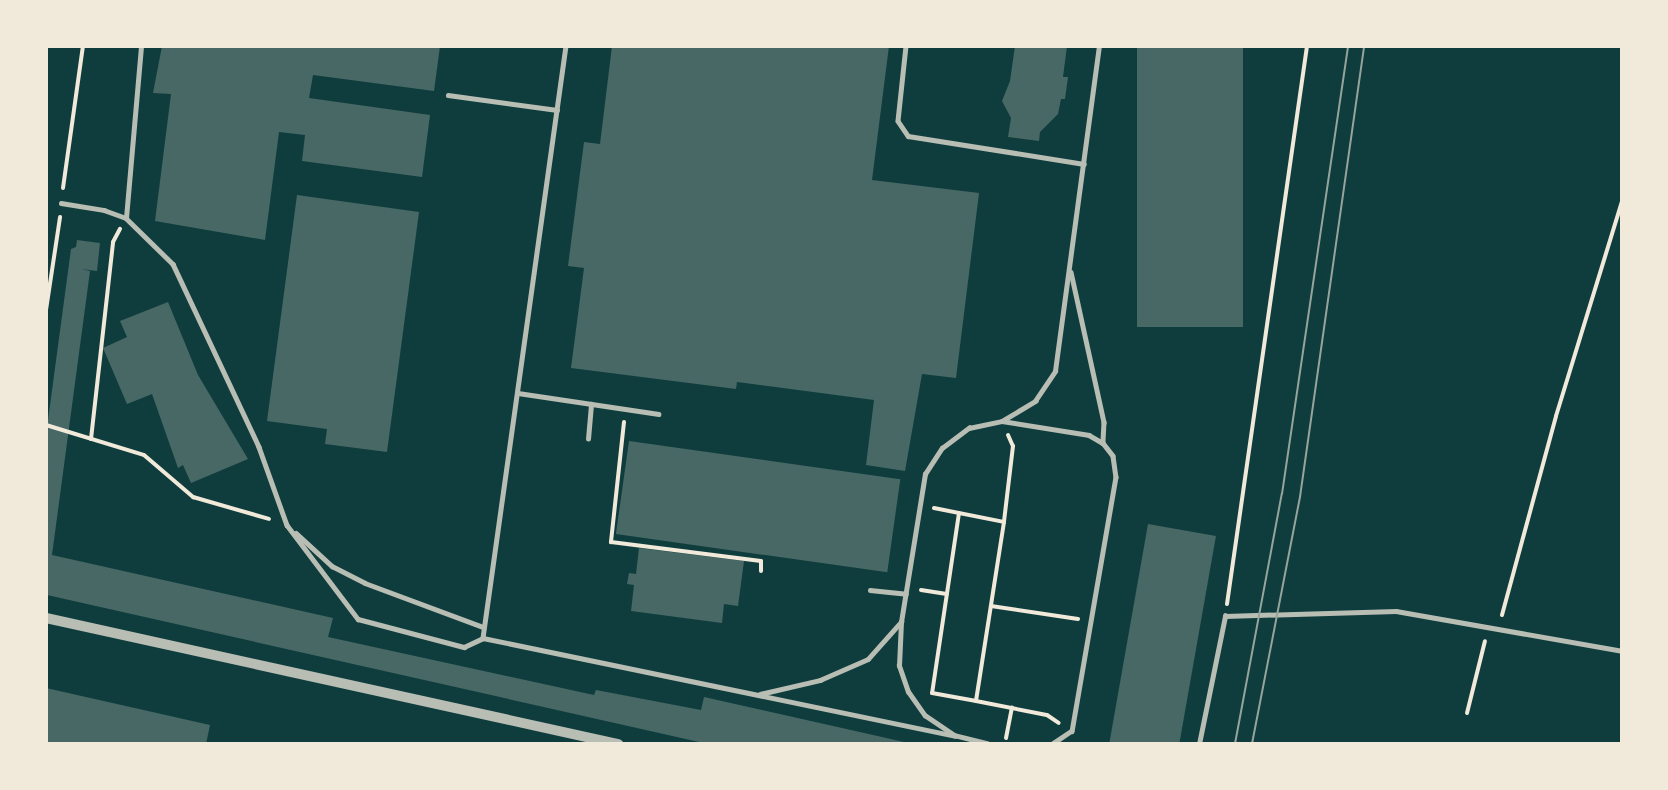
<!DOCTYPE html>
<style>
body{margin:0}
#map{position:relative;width:1668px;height:790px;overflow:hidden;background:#0f3d3e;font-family:"PT Sans Narrow",sans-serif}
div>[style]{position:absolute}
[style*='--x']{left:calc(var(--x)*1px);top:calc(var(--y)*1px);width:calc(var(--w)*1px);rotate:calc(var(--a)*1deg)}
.building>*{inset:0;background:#486865;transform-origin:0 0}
.path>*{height:4px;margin:-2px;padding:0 2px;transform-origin:2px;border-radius:2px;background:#f1e9da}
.service>*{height:4.5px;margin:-2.25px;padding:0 2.25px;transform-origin:2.25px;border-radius:2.25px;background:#b8beb3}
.tertiary>*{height:10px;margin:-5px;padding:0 5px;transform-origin:5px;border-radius:5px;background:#b8beb3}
.tram>*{height:1.5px;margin:-0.75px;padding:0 0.75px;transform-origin:0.75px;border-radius:0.75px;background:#97a49c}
span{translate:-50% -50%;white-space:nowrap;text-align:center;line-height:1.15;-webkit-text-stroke:5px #f1e9da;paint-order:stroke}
.frame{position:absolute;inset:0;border:48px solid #f1e9da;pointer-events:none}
</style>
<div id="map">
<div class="building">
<div style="clip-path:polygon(162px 46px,440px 46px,434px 91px,313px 75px,309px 98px,430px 115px,422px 177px,302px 161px,305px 135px,279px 132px,265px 240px,155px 221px,171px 94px,153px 93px)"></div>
<div style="clip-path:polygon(612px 46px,889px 46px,872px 180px,979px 193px,956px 378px,922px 374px,905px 471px,866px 465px,874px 400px,737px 382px,736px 389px,571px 368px,584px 268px,568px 266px,584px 142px,600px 144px)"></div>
<div style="clip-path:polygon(1015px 46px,1067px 46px,1063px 77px,1068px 77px,1065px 99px,1061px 99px,1058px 114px,1040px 132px,1039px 141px,1008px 137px,1011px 118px,1002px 101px,1010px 81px)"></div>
<div style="left:1137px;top:46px;width:106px;height:281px"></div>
<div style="clip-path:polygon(297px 195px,419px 212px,387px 452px,325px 444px,327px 429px,267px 421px)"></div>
<div style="clip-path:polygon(77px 240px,100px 243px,97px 271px,81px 269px,90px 271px,52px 555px,333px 618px,328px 637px,594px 695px,596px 690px,701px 710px,704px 697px,913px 744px,708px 744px,47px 595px,46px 435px,71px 249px,76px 247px)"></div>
<div style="clip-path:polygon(168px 302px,198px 375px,248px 459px,191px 483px,183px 465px,178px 468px,152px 394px,127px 404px,103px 348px,127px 337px,120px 321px)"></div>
<div style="left:629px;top:441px;width:274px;height:94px;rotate:8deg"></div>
<div style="left:1148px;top:524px;width:69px;height:223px;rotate:10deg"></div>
<div style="clip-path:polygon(639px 548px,744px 561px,738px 606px,724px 604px,722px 623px,631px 611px,634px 585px,627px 584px,629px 573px,636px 574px)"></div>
<div style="clip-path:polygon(46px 688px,210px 725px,206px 744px,46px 744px)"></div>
</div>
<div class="path">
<div style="--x:63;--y:188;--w:143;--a:-82"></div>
<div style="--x:46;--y:310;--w:94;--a:-81.4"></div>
<div style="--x:624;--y:422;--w:121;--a:96.2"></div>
<div style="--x:611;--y:542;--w:151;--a:7.2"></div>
<div style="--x:761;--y:561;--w:10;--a:90"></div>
<div style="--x:46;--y:425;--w:102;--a:17"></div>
<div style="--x:144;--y:455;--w:65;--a:40.6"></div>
<div style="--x:193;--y:497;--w:79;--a:16.1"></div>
<div style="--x:1008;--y:435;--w:12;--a:66"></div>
<div style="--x:1013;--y:446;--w:77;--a:96.8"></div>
<div style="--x:1004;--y:522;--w:181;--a:98.9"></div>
<div style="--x:976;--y:701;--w:72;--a:11.2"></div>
<div style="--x:1047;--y:715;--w:14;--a:34"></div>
<div style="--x:91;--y:439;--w:198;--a:-83.6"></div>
<div style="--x:113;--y:242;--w:15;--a:-62"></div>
<div style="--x:934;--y:508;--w:71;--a:11.3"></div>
<div style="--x:959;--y:513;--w:182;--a:98.5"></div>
<div style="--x:932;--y:693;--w:45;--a:10.3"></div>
<div style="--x:921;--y:590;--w:26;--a:9"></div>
<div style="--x:1227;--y:604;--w:564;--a:-81.84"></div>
<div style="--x:991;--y:606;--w:88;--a:8.5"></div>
<div style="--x:1502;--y:615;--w:206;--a:-74.8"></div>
<div style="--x:1556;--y:416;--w:225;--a:-72.9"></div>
<div style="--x:1467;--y:713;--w:74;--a:-76"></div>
<div style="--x:1006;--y:738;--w:31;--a:-79"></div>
</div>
<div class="service">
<div style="--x:566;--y:46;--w:598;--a:97.98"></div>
<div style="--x:483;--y:638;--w:482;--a:11.7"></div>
<div style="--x:906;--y:46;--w:75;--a:96.1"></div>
<div style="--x:898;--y:121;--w:18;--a:56"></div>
<div style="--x:908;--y:136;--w:178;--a:9"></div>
<div style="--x:448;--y:95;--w:110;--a:7.8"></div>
<div style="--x:61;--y:203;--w:44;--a:9.2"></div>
<div style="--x:104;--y:210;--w:23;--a:20"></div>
<div style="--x:126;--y:218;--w:66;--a:44.4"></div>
<div style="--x:173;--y:264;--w:202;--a:64.8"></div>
<div style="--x:259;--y:447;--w:83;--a:70.3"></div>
<div style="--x:287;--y:525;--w:118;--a:52.9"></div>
<div style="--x:358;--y:619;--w:110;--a:14.8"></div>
<div style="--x:464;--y:647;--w:21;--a:-25"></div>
<div style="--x:126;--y:218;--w:173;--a:-85"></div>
<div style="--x:1071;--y:272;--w:154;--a:77.6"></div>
<div style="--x:1104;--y:422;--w:21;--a:93"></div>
<div style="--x:518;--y:393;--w:142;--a:8.5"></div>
<div style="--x:1002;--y:421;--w:39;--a:-31"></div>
<div style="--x:1035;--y:401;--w:36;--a:-56"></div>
<div style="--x:1055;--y:371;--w:328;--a:-82.3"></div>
<div style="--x:588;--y:439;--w:35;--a:-85"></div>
<div style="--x:296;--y:533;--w:49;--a:42.5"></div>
<div style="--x:332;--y:566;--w:37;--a:27"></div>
<div style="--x:365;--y:583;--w:126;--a:20.4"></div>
<div style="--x:870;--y:590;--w:36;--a:6"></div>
<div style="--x:760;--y:694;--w:62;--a:-13.1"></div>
<div style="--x:820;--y:680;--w:52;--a:-23.6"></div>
<div style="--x:868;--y:659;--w:50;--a:-48.3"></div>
<div style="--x:988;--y:744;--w:34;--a:-166"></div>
<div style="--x:955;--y:736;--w:36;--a:-146"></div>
<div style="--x:925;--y:716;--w:29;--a:-125"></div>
<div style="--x:908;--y:692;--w:28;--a:-109"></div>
<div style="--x:899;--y:666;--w:44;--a:-87.4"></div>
<div style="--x:901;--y:622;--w:150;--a:-80.8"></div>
<div style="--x:925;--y:474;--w:31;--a:-57"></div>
<div style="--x:942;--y:448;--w:34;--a:-37"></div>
<div style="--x:969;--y:428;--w:34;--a:-12"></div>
<div style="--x:1002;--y:421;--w:88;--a:9.1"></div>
<div style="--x:1089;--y:435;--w:16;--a:30"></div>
<div style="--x:1103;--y:443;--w:16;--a:52"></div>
<div style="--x:1113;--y:456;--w:21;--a:82"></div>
<div style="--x:1116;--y:477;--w:258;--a:99.8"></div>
<div style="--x:1072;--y:731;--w:23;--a:146"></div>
<div style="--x:1199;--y:744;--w:131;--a:-78.5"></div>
<div style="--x:1225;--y:616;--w:171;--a:-1.7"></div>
<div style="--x:1396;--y:611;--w:230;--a:10"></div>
</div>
<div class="tertiary">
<div style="--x:46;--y:618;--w:586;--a:12.42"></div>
</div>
<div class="tram">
<div style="--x:1235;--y:744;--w:254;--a:-79.4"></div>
<div style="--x:1282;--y:494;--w:453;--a:-81.6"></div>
<div style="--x:1252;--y:744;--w:252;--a:-79"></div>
<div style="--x:1300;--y:497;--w:456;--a:-81.9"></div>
</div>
<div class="frame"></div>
</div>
